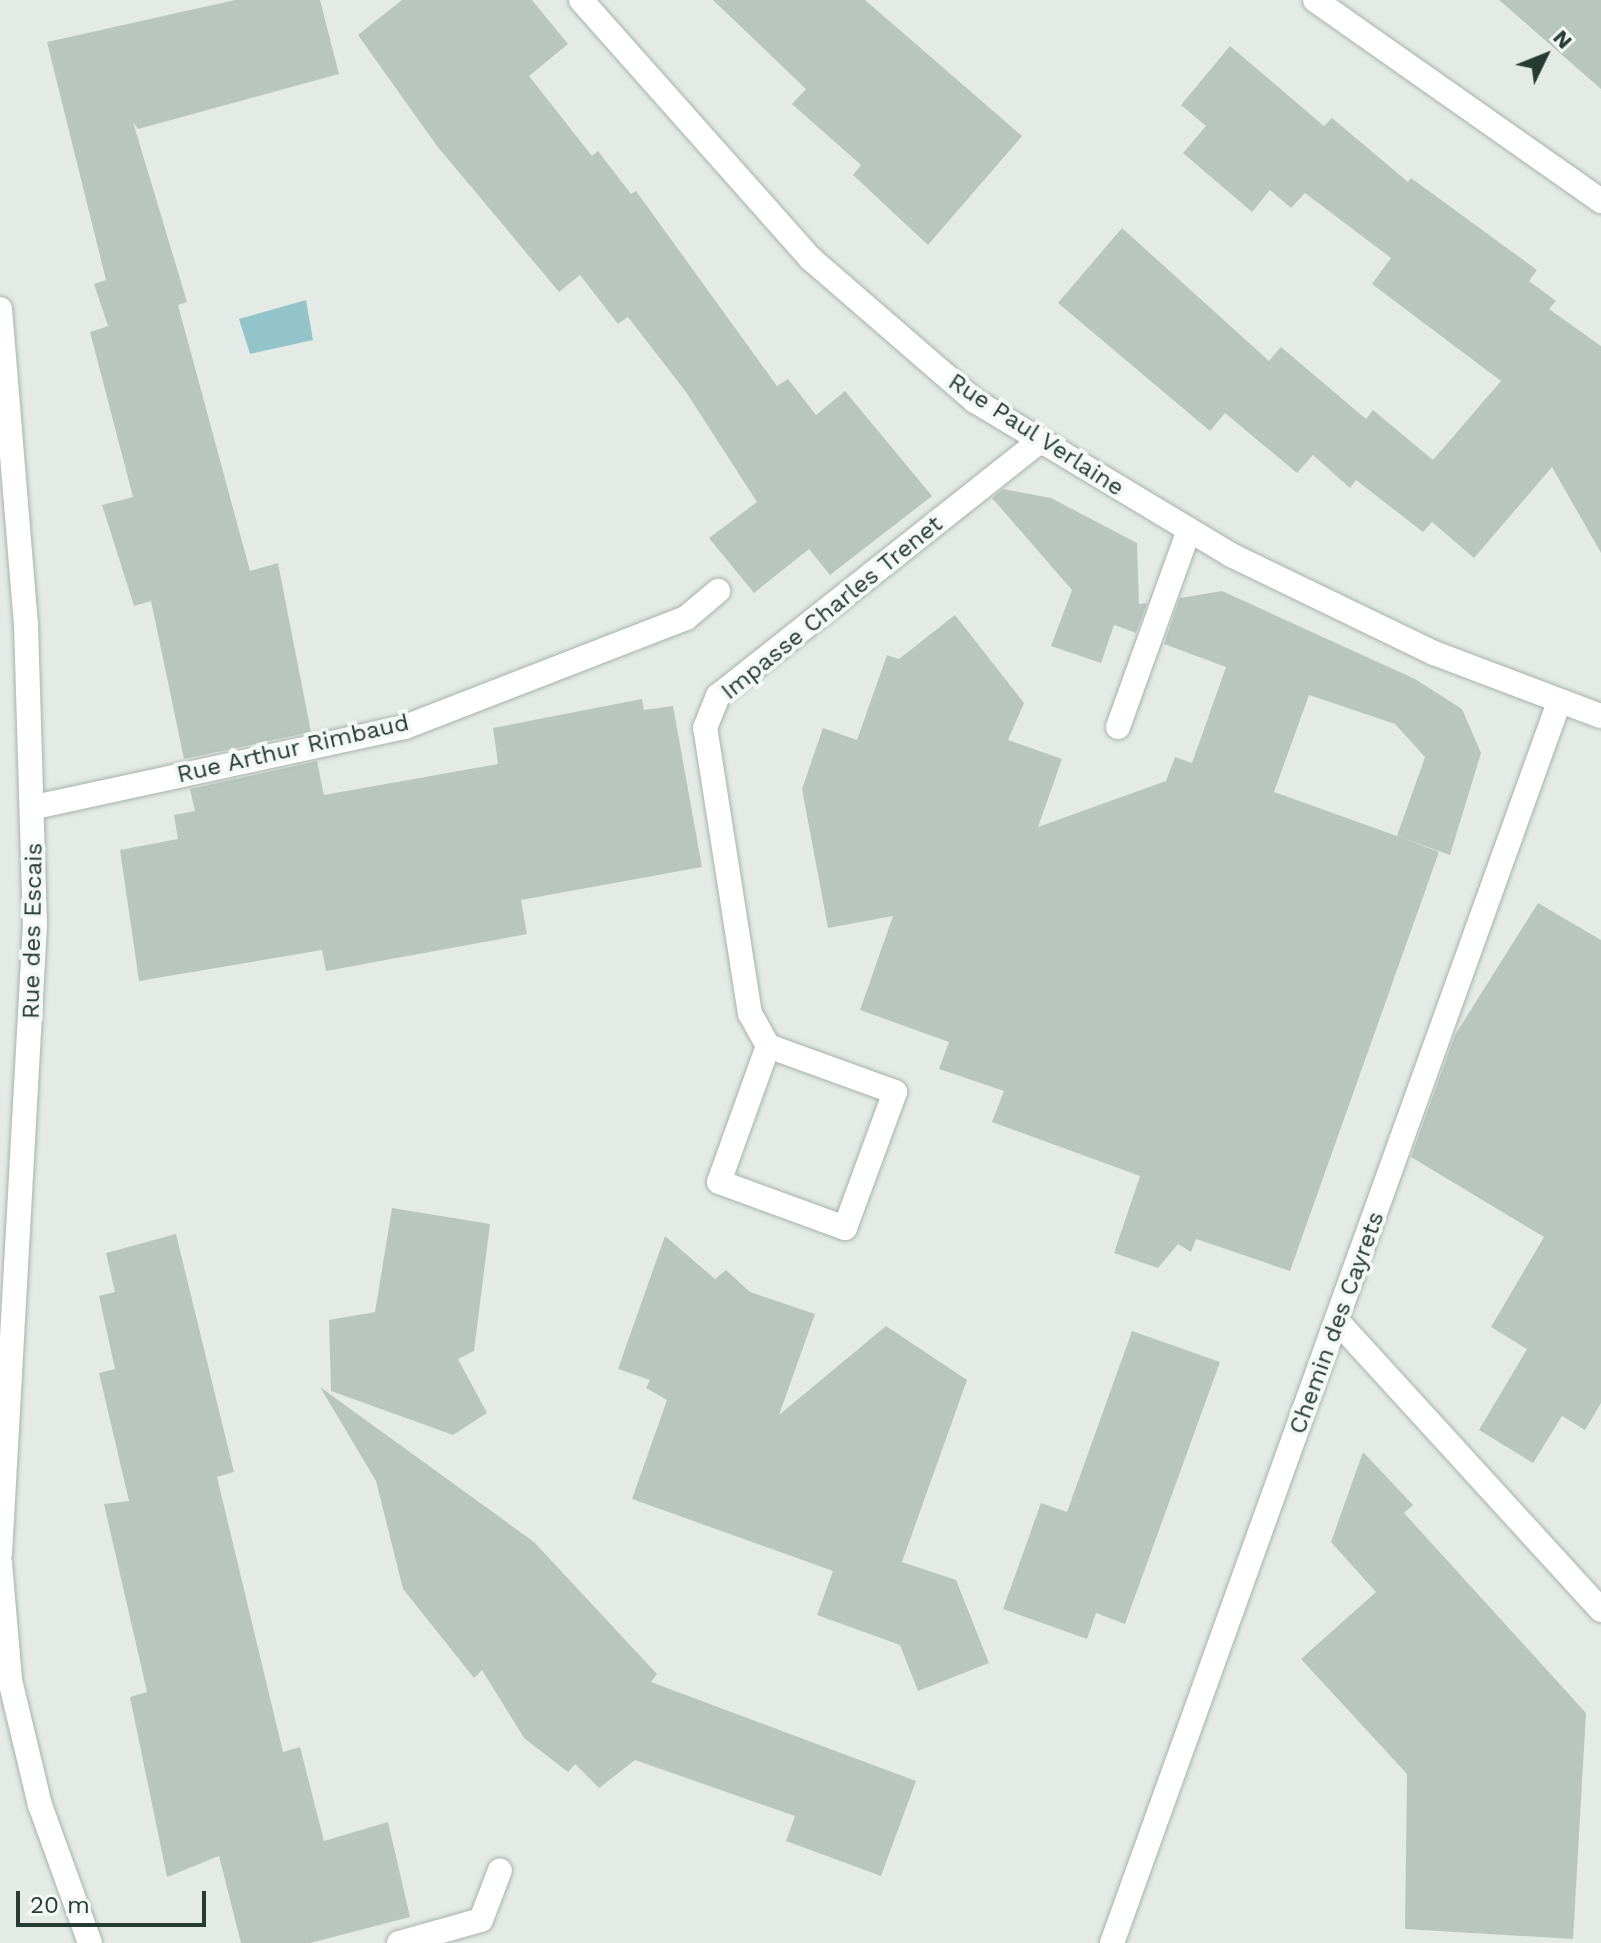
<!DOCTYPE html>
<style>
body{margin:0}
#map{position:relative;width:1601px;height:1943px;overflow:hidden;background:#e4ebe7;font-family:"Work Sans",sans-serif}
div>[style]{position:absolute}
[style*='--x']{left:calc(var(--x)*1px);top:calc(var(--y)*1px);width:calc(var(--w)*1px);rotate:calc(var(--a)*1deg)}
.water>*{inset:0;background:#93c4c9}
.building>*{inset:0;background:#b9c6c0}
.roads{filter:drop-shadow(0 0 2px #a7b3ad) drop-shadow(0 0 2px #a7b3ad)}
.minor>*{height:24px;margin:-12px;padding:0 12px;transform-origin:12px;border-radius:12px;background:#fff}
span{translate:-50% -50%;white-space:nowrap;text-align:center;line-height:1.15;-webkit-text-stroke:8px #f4f8f6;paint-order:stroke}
.street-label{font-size:24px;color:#253b33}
.north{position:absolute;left:1505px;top:16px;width:80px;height:80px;-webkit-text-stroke:6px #f4f8f6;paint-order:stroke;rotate:47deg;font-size:22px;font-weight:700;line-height:32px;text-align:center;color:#253b33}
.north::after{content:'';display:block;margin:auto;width:28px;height:36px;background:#253b33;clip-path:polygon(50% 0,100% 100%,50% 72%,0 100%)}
.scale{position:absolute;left:16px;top:1891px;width:190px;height:36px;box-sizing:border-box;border:4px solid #253b33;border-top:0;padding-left:10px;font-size:24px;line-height:28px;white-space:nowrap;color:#253b33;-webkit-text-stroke:6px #f4f8f6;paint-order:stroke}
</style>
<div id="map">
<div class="water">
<div style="clip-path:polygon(306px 300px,313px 340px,250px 354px,239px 319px)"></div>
</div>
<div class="building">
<div style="clip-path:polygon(235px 0,320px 0,339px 74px,138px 129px,133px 122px,187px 302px,178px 305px,250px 571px,278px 563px,311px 732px,184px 759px,151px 601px,134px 606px,102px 505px,133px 497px,90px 332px,108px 326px,94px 284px,106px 280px,47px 42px)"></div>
<div style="clip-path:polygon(402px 0,532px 0,568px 44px,529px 76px,592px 156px,598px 151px,631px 194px,636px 191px,777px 386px,788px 379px,816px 415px,845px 391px,932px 496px,830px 575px,809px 549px,754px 593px,709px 538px,757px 502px,686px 392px,628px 317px,618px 324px,580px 275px,559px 292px,437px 146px,358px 35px)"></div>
<div style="clip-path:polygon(713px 0,865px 0,1022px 136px,928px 245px,853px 175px,861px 165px,792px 104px,806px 89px)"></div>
<div style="clip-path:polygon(1499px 0,1601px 0,1601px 89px)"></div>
<div style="clip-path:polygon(1230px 46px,1324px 126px,1332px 118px,1408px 182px,1411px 178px,1537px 270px,1529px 281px,1556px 301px,1549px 309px,1601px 346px,1601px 553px,1552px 467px,1474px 558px,1432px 522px,1423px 532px,1356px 480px,1350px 488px,1313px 455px,1297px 473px,1225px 413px,1210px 431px,1058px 303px,1122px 228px,1269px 361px,1281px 347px,1366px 419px,1373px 410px,1433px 460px,1501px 381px,1372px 284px,1391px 258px,1305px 193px,1291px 208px,1270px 190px,1252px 212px,1183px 153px,1206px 126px,1181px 105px)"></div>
<div style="clip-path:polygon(1003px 489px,1051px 498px,1137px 543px,1139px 604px,1147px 603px,1136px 633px,1114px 625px,1101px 663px,1051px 646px,1072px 590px,992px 498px)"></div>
<div style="clip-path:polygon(evenodd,1222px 591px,1415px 679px,1462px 709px,1481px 753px,1450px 855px,1397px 836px,1439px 852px,1290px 1271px,1196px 1239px,1191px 1252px,1178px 1244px,1158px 1268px,1114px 1253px,1140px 1176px,992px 1122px,1004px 1091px,939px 1069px,949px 1042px,860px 1010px,893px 916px,828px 928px,802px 789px,823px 728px,857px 740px,887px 655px,899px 659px,955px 615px,1024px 703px,1008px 740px,1062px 759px,1038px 827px,1166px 781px,1175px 757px,1192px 763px,1226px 667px,1164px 644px,1180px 598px,1222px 591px,1309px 695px,1395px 724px,1425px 757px,1397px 836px,1274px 792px,1309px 695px)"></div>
<div style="clip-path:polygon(642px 699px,644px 710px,673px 706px,702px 867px,521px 900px,527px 934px,326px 971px,322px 950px,139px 981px,120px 850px,178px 839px,174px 815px,195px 811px,190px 789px,317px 761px,324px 795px,498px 764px,493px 728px)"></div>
<div style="clip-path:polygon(1538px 903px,1601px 940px,1601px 1403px,1585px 1430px,1562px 1416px,1533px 1463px,1479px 1430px,1527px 1349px,1491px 1327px,1544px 1237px,1411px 1157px,1455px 1035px)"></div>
<div style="clip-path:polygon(392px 1208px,490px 1224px,474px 1351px,458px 1359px,487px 1413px,453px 1435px,331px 1391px,329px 1320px,375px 1312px)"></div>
<div style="clip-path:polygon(176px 1234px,234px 1472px,217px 1477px,283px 1752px,300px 1747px,324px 1841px,388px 1822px,410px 1917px,310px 1943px,241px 1943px,219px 1856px,167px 1877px,130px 1697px,147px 1692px,104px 1504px,129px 1501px,99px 1373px,115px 1369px,99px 1296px,115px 1292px,106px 1253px)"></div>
<div style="clip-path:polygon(665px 1236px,715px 1279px,726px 1270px,750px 1292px,815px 1314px,779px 1415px,886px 1326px,967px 1380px,902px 1562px,956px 1580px,989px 1663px,918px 1691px,900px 1645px,817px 1615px,833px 1571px,632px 1499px,667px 1400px,646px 1388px,650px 1380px,618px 1369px)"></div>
<div style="clip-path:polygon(1132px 1331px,1220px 1362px,1125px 1624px,1096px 1613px,1087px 1639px,1003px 1609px,1041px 1503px,1067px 1512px)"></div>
<div style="clip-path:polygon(320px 1387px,534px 1542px,657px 1674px,651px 1682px,916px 1781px,881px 1876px,786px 1841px,795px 1816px,635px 1760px,599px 1788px,575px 1764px,568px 1772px,524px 1738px,482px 1670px,474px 1678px,403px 1589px,376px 1481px)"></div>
<div style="clip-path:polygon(1363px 1452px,1413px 1505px,1404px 1513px,1586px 1713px,1573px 1939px,1405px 1929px,1407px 1774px,1301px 1659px,1376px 1592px,1331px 1542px)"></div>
</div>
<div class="roads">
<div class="minor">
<div style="--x:581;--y:0;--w:346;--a:48.4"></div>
<div style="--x:811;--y:259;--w:217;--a:40.9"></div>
<div style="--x:975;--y:401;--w:299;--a:31"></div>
<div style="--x:1231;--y:555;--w:225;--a:25.8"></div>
<div style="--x:1434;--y:653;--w:178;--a:20.7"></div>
<div style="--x:1315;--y:0;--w:350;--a:35.1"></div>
<div style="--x:0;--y:309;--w:316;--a:85.3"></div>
<div style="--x:26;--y:624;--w:300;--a:88.3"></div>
<div style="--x:35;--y:924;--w:631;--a:93.18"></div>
<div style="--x:1118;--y:727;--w:209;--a:-70.2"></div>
<div style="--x:35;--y:807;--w:379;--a:-12.2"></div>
<div style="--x:405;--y:727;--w:301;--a:-21.2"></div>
<div style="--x:686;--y:618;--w:42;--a:-40.2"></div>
<div style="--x:768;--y:1046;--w:135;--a:19.9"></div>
<div style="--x:895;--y:1092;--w:145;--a:110.2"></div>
<div style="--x:845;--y:1228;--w:134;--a:-159.9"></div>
<div style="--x:719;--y:1182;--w:145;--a:-70.2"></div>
<div style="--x:768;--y:1046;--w:37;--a:-119"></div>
<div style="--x:750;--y:1014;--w:290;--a:-98.9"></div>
<div style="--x:705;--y:728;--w:35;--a:-68"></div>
<div style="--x:718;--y:696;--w:409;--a:-38.4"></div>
<div style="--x:1338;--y:1322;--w:390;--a:47.6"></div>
<div style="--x:0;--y:1563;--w:117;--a:85.1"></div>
<div style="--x:10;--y:1680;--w:129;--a:76.5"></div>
<div style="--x:40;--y:1805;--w:147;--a:70.1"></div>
<div style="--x:399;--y:1943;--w:85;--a:-15.7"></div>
<div style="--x:481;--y:1920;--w:53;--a:-69.2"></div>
<div style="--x:1112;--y:1943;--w:1319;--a:-70.19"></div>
</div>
</div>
<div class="street-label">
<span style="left:1036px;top:435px;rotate:33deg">Rue Paul Verlaine</span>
<span style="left:832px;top:608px;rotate:-39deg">Impasse Charles Trenet</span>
<span style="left:293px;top:749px;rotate:-13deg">Rue Arthur Rimbaud</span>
<span style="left:33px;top:931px;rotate:-89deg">Rue des Escais</span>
<span style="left:1337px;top:1323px;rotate:-70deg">Chemin des Cayrets</span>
</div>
<div class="north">N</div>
<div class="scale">20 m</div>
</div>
